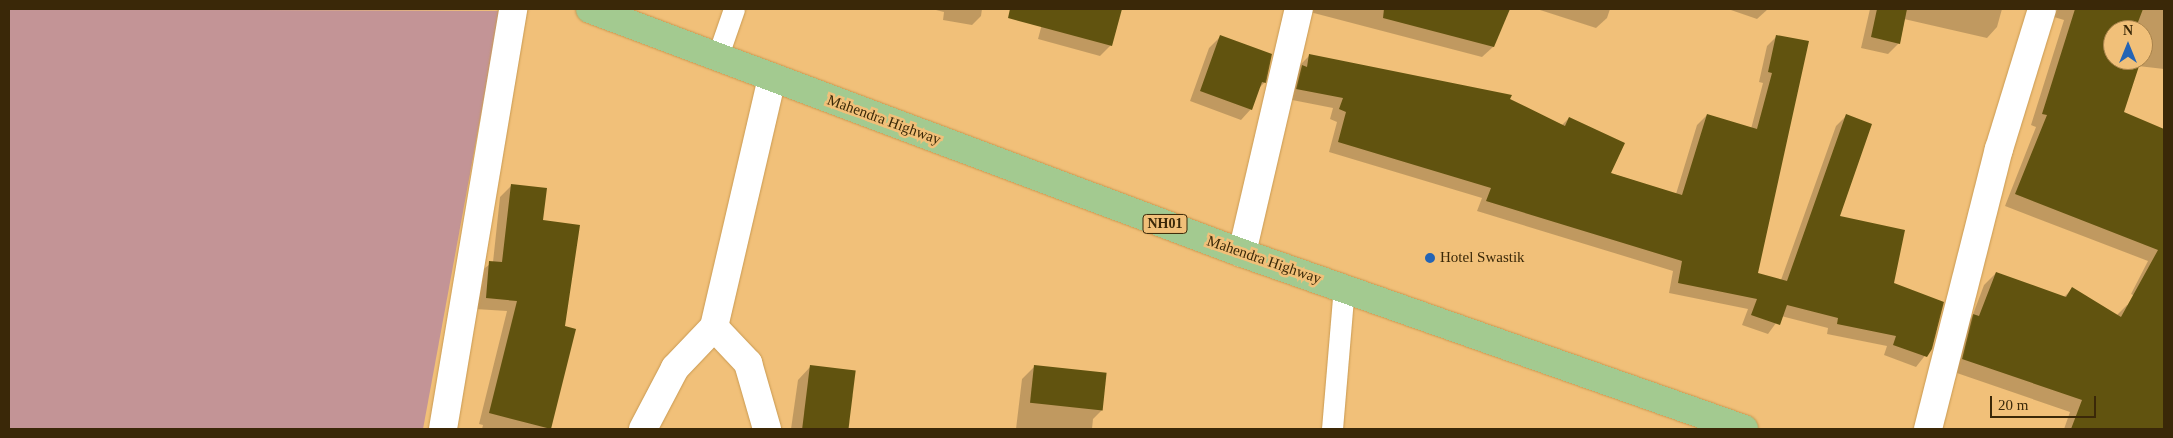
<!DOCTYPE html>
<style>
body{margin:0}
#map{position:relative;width:2173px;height:438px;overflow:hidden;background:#f1c079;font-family:"Times New Roman",serif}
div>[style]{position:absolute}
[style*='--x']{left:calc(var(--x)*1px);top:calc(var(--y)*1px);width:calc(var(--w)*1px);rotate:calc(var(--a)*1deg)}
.green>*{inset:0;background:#c39496}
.shadow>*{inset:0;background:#0003}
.building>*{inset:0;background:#61530f;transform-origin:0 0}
.roads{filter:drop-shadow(0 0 1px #c99a53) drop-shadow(0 0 1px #c99a53)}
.service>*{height:21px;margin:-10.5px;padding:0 10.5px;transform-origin:10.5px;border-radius:10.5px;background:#fff}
.minor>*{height:28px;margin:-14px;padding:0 14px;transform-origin:14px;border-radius:14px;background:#fff}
.trunk>*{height:28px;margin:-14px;padding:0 14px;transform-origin:14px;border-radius:14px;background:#a3ca90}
.dots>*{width:14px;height:14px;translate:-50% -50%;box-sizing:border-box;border:2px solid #f1c079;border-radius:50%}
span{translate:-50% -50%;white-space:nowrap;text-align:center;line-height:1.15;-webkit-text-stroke:5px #f1c079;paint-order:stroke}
.shield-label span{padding:1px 4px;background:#f1c079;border:1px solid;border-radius:4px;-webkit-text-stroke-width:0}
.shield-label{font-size:14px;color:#3a2808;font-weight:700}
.street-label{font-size:15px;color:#3a2808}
.poi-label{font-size:15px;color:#3a2808}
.left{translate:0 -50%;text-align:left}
.frame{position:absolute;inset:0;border:10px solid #3a2808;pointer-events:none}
.north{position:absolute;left:2103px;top:20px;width:50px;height:50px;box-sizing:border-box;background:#f1c079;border:1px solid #a8834c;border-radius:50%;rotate:0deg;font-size:14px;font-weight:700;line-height:20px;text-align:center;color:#3a2808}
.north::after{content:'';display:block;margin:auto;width:18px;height:22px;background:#2464b5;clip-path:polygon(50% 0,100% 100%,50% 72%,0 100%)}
.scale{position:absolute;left:1990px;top:396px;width:106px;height:22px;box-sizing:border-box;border:2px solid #3a2808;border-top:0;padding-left:6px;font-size:15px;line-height:18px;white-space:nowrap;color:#3a2808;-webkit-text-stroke:4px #f1c079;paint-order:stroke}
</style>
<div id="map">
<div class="green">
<div style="clip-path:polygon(9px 9px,500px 11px,423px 429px,9px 429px)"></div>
</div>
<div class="shadow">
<div style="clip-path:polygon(932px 9px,982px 9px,981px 16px,972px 25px,943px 20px,944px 12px)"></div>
<div style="clip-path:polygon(1046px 9px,1121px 9px,1111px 45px,1100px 56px,1038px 39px)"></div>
<div style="clip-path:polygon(1307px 9px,1500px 9px,1508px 12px,1493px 47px,1482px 57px,1306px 11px)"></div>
<div style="clip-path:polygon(1610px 9px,1607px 18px,1596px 28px,1540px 10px)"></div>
<div style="clip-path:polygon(1728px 9px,1768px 9px,1757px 19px)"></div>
<div style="clip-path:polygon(1870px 9px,2002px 9px,1997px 27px,1987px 38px,1904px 19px,1899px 43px,1888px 54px,1861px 48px)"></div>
<div style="clip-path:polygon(evenodd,2041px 9px,2164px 9px,2164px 69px,2138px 66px,2122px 113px,2164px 130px,2164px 176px,2157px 203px,2164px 206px,2164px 310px,2131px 294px,2148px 261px,2005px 206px,2036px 127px,2031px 125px,2064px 20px,2044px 14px,2041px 9px,2113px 30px,2143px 30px,2143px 60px,2113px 60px,2113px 30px)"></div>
<div style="clip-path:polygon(1777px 36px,1757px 274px,1781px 280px,1836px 126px,1846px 116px,1838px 217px,1892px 284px,1931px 348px,1916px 367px,1884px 355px,1887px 346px,1827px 334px,1828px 328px,1781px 316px,1768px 334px,1742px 325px,1748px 309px,1669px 293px,1673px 271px,1477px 211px,1482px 198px,1329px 152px,1337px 122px,1330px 119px,1333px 108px,1287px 99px,1299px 66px,1309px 56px,1508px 100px,1562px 125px,1569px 118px,1610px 173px,1676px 194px,1697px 125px,1707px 115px,1751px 129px,1763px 83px,1759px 82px,1767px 46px)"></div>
<div style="clip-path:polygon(1220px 37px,1265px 82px,1259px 88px,1251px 109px,1241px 120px,1190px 101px,1209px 48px)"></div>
<div style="clip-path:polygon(511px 186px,542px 221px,563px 327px,574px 330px,550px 429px,482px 429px,483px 425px,479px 424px,507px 311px,475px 309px,478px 273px,493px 262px,500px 197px)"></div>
<div style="clip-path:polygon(1996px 273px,2063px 298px,2072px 289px,2116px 316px,2127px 305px,2150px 314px,2132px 359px,2164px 372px,2164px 429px,2064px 429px,2070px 412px,1951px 371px,1962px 327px,1972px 317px,1984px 285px)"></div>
<div style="clip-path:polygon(811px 366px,854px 372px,847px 429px,791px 429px,798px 380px)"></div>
<div style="clip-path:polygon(1035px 366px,1102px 410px,1093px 419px,1092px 429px,1016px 429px,1022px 379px)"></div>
</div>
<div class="building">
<div style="clip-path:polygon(1010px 9px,1122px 9px,1112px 46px,1008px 18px)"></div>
<div style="clip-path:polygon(1384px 9px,1510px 9px,1494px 47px,1383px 18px)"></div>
<div style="clip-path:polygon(1877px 9px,1907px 9px,1900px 44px,1871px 37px)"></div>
<div style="clip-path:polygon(2075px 9px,2143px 9px,2135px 30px,2113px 30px,2113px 60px,2141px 60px,2124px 112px,2164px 129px,2164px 429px,2071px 429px,2082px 400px,1962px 359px,1973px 314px,1979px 316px,1996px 272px,2066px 297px,2072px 287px,2121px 317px,2158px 250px,2015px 194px,2047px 115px,2042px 114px)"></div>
<div style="clip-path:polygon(1220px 35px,1272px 54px,1266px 83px,1262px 82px,1252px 110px,1200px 91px)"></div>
<div style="clip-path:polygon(1776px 35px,1809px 41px,1758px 273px,1787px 281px,1846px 114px,1872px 124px,1840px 216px,1905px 230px,1894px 283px,1944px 302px,1932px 349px,1927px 357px,1893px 345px,1896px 336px,1837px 324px,1838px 318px,1787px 305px,1780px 325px,1751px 315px,1757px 299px,1678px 283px,1682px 261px,1486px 201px,1491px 188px,1338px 142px,1346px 112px,1339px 109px,1343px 98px,1296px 89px,1302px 65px,1307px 67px,1309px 54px,1512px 95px,1510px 99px,1565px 126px,1569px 117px,1625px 143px,1611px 173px,1682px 195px,1707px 114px,1757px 129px,1772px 73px,1768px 72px)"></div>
<div style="clip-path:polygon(511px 184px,547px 188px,543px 220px,580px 225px,565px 326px,576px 329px,551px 429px,489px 413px,517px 301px,486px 298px,489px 261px,502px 262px)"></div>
<div style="left:810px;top:365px;width:46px;height:64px;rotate:7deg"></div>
<div style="left:1034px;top:365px;width:73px;height:38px;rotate:6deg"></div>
</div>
<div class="roads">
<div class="service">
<div style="--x:717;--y:58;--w:52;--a:-70.9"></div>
<div style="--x:1332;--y:429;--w:143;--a:-85.2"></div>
</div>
<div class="minor">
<div style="--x:1242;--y:253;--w:251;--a:-76.9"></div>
<div style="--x:714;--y:327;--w:50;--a:46.6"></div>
<div style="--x:748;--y:363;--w:69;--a:73.9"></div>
<div style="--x:443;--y:429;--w:426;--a:-80.5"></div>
<div style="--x:643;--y:429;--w:69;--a:-62.3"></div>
<div style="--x:675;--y:368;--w:57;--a:-46.4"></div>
<div style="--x:714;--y:327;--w:256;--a:-76.9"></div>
<div style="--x:1928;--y:429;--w:289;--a:-75.8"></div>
<div style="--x:1999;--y:149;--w:146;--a:-72.9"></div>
</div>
<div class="trunk">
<div style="--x:590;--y:9;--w:696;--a:20.52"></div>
<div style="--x:1242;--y:253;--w:532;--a:19.32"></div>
</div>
</div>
<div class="dots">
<div style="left:1430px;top:258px;background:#2464b5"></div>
</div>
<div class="shield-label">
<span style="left:1165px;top:224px">NH01</span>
</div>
<div class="street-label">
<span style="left:884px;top:120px;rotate:20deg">Mahendra Highway</span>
<span style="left:1264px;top:260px;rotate:19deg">Mahendra Highway</span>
</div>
<div class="poi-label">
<span class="left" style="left:1440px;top:258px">Hotel Swastik</span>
</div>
<div class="frame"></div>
<div class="north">N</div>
<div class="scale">20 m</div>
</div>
